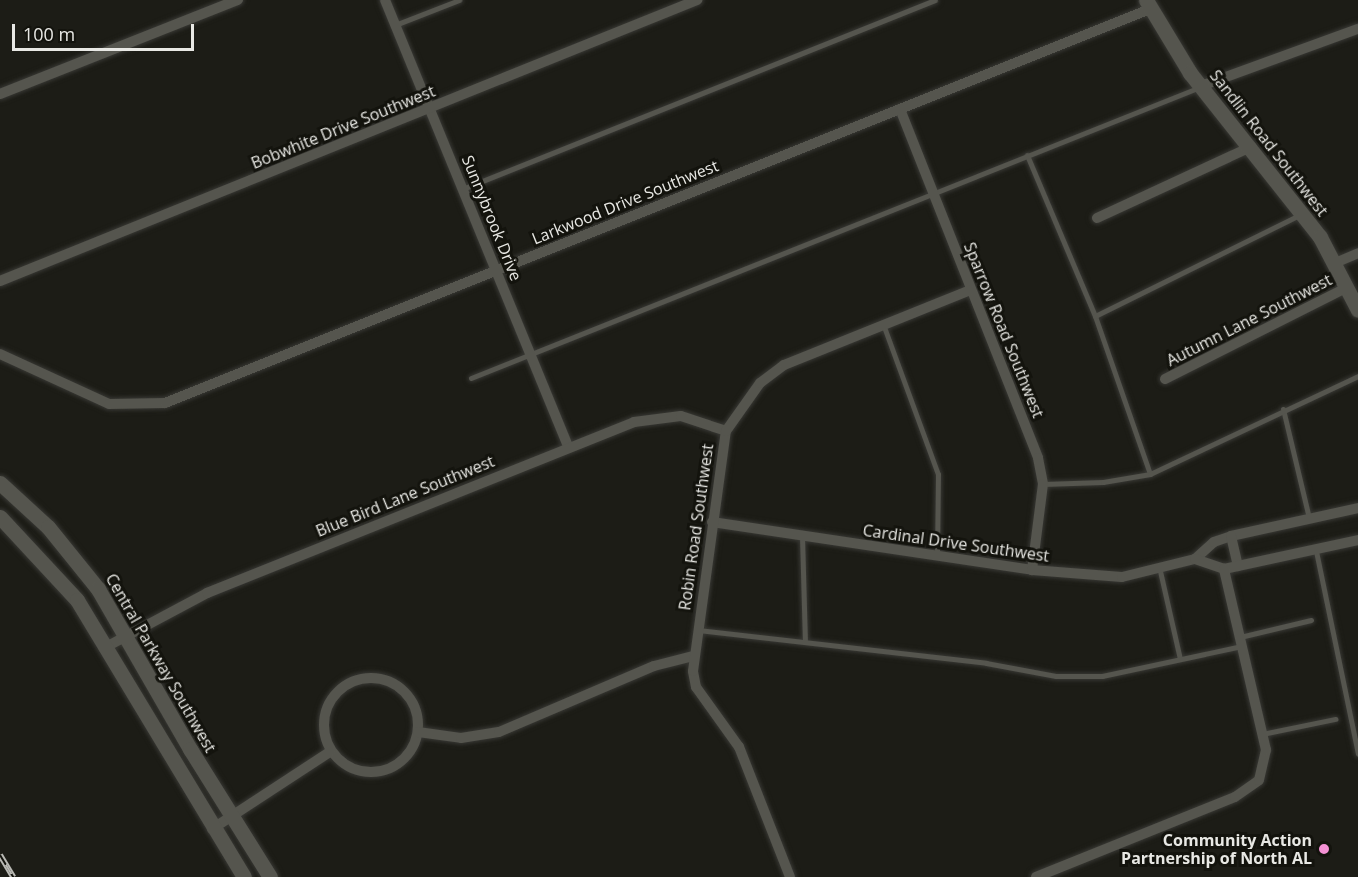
<!DOCTYPE html>
<style>
body{margin:0}
#map{position:relative;width:1358px;height:877px;overflow:hidden;background:#1c1c16;font-family:"Open Sans",sans-serif}
div>[style]{position:absolute}
[style*='--x']{left:calc(var(--x)*1px);top:calc(var(--y)*1px);width:calc(var(--w)*1px);rotate:calc(var(--a)*1deg)}
.roads{filter:drop-shadow(0 0 2px #383834) drop-shadow(0 0 2px #383834)}
.lane>*{height:5px;margin:-2.5px;padding:0 2.5px;transform-origin:2.5px;border-radius:2.5px;background:#55554e}
.street>*{height:10px;margin:-5px;padding:0 5px;transform-origin:5px;border-radius:5px;background:#55554e}
.street>.ring{margin:-5px;padding:0;box-sizing:content-box;background:none;border:10px solid #55554e;border-radius:50%}
.secondary>*{height:15px;margin:-7.5px;padding:0 7.5px;transform-origin:7.5px;border-radius:7.5px;background:#55554e}
.rail>*{height:6px;margin-top:-3px;transform-origin:0;background:repeating-linear-gradient(90deg,#13130d 0 11px,#b9b9b4 0 22px);box-sizing:border-box;border-block:2px solid #b9b9b4}
.dots>*{width:16px;height:16px;translate:-50% -50%;box-sizing:border-box;border:3px solid #13130d;border-radius:50%}
span{translate:-50% -50%;white-space:nowrap;text-align:center;line-height:1.15;-webkit-text-stroke:6px #13130d;paint-order:stroke}
.street-label{font-size:16px;color:#e8e8e4}
.poi-label{font-size:16px;color:#e8e8e4;font-weight:700}
.right{translate:-100% -50%;text-align:right}
.scale{position:absolute;left:12px;top:24px;width:182px;height:27px;box-sizing:border-box;border:3px solid #e8e8e4;border-top:0;padding-left:8px;font-size:18px;line-height:21px;white-space:nowrap;color:#e8e8e4;-webkit-text-stroke:4px #13130d;paint-order:stroke}
</style>
<div id="map">
<div class="roads">
<div class="lane">
<div style="--x:395;--y:25;--w:69;--a:-21.3"></div>
<div style="--x:1027;--y:155;--w:175;--a:67.1"></div>
<div style="--x:1095;--y:316;--w:167;--a:70.8"></div>
<div style="--x:465;--y:188;--w:506;--a:-21.8"></div>
<div style="--x:1095;--y:316;--w:228;--a:-26.3"></div>
<div style="--x:883;--y:324;--w:160;--a:69.9"></div>
<div style="--x:938;--y:474;--w:81;--a:90.7"></div>
<div style="--x:471;--y:378;--w:785;--a:-21.76"></div>
<div style="--x:1283;--y:409;--w:112;--a:76.6"></div>
<div style="--x:1043;--y:484;--w:60;--a:-1.9"></div>
<div style="--x:1103;--y:482;--w:48;--a:-9.7"></div>
<div style="--x:1150;--y:474;--w:230;--a:-25.2"></div>
<div style="--x:802;--y:536;--w:105;--a:88.4"></div>
<div style="--x:1316;--y:551;--w:207;--a:78.3"></div>
<div style="--x:1160;--y:571;--w:90;--a:77.2"></div>
<div style="--x:698;--y:630;--w:290;--a:6.5"></div>
<div style="--x:986;--y:663;--w:71;--a:10.5"></div>
<div style="--x:1056;--y:676;--w:46;--a:0"></div>
<div style="--x:1102;--y:676;--w:143;--a:-12.1"></div>
<div style="--x:1240;--y:637;--w:73;--a:-13.5"></div>
<div style="--x:1262;--y:734;--w:75;--a:-11.6"></div>
</div>
<div class="street">
<div style="--x:385;--y:0;--w:484;--a:67.7"></div>
<div style="--x:1201;--y:86;--w:167;--a:-20"></div>
<div style="--x:0;--y:94;--w:256;--a:-21.6"></div>
<div style="--x:900;--y:109;--w:375;--a:68.4"></div>
<div style="--x:1038;--y:458;--w:26;--a:79"></div>
<div style="--x:1043;--y:484;--w:87;--a:97.3"></div>
<div style="--x:1097;--y:218;--w:170;--a:-24.8"></div>
<div style="--x:1335;--y:263;--w:25;--a:-23"></div>
<div style="--x:0;--y:281;--w:752;--a:-21.96"></div>
<div style="--x:0;--y:354;--w:120;--a:24.6"></div>
<div style="--x:109;--y:404;--w:56;--a:-1"></div>
<div style="--x:165;--y:403;--w:1061;--a:-21.8"></div>
<div style="--x:1165;--y:379;--w:205;--a:-26.7"></div>
<div style="--x:712;--y:522;--w:324;--a:8.5"></div>
<div style="--x:1032;--y:570;--w:90;--a:4.4"></div>
<div style="--x:1122;--y:577;--w:75;--a:-13.9"></div>
<div style="--x:1195;--y:559;--w:25;--a:-42"></div>
<div style="--x:1214;--y:542;--w:18;--a:-19"></div>
<div style="--x:1231;--y:536;--w:130;--a:-12.4"></div>
<div style="--x:1231;--y:536;--w:31;--a:77"></div>
<div style="--x:1195;--y:559;--w:31;--a:19"></div>
<div style="--x:1224;--y:569;--w:137;--a:-12.2"></div>
<div style="--x:104;--y:648;--w:117;--a:-28.1"></div>
<div style="--x:207;--y:593;--w:460;--a:-21.8"></div>
<div style="--x:634;--y:422;--w:47;--a:-7.3"></div>
<div style="--x:681;--y:416;--w:47;--a:18.4"></div>
<div class="ring" style="left:324px;top:678px;width:84px;height:84px"></div>
<div style="--x:418;--y:732;--w:43;--a:7.9"></div>
<div style="--x:461;--y:738;--w:38;--a:-9"></div>
<div style="--x:499;--y:732;--w:168;--a:-23.1"></div>
<div style="--x:654;--y:666;--w:40;--a:-14.4"></div>
<div style="--x:212;--y:829;--w:142;--a:-33.2"></div>
<div style="--x:790;--y:877;--w:140;--a:-111.4"></div>
<div style="--x:739;--y:747;--w:74;--a:-125.6"></div>
<div style="--x:696;--y:687;--w:16;--a:-101"></div>
<div style="--x:693;--y:671;--w:242;--a:-82.2"></div>
<div style="--x:726;--y:431;--w:59;--a:-54.7"></div>
<div style="--x:760;--y:383;--w:30;--a:-37"></div>
<div style="--x:784;--y:365;--w:201;--a:-21.9"></div>
<div style="--x:1036;--y:877;--w:214;--a:-21.9"></div>
<div style="--x:1235;--y:797;--w:29;--a:-35"></div>
<div style="--x:1259;--y:780;--w:31;--a:-77"></div>
<div style="--x:1266;--y:750;--w:186;--a:-103.1"></div>
</div>
<div class="secondary">
<div style="--x:1146;--y:0;--w:85;--a:58.9"></div>
<div style="--x:1190;--y:73;--w:209;--a:51.6"></div>
<div style="--x:1320;--y:237;--w:82;--a:62.5"></div>
<div style="--x:0;--y:483;--w:65;--a:42.5"></div>
<div style="--x:48;--y:527;--w:80;--a:51.1"></div>
<div style="--x:98;--y:589;--w:185;--a:60.1"></div>
<div style="--x:190;--y:749;--w:151;--a:58"></div>
<div style="--x:0;--y:517;--w:113;--a:47.1"></div>
<div style="--x:77;--y:600;--w:323;--a:58.9"></div>
</div>
</div>
<div class="rail">
<div style="--x:0;--y:855;--w:26;--a:59"></div>
</div>
<div class="dots">
<div style="left:1324px;top:849px;background:#f491d4"></div>
</div>
<div class="street-label">
<span style="left:343px;top:127px;rotate:-22deg">Bobwhite Drive Southwest</span>
<span style="left:1269px;top:143px;rotate:52deg">Sandlin Road Southwest</span>
<span style="left:625px;top:202px;rotate:-22deg">Larkwood Drive Southwest</span>
<span style="left:492px;top:218px;rotate:68deg">Sunnybrook Drive</span>
<span style="left:1249px;top:320px;rotate:-27deg">Autumn Lane Southwest</span>
<span style="left:1004px;top:330px;rotate:68deg">Sparrow Road Southwest</span>
<span style="left:405px;top:496px;rotate:-22deg">Blue Bird Lane Southwest</span>
<span style="left:696px;top:527px;rotate:-82deg">Robin Road Southwest</span>
<span style="left:956px;top:543px;rotate:8deg">Cardinal Drive Southwest</span>
<span style="left:161px;top:663px;rotate:60deg">Central Parkway Southwest</span>
</div>
<div class="poi-label">
<span class="right" style="left:1312px;top:849px">Community Action<br>Partnership of North AL</span>
</div>
<div class="scale">100 m</div>
</div>
